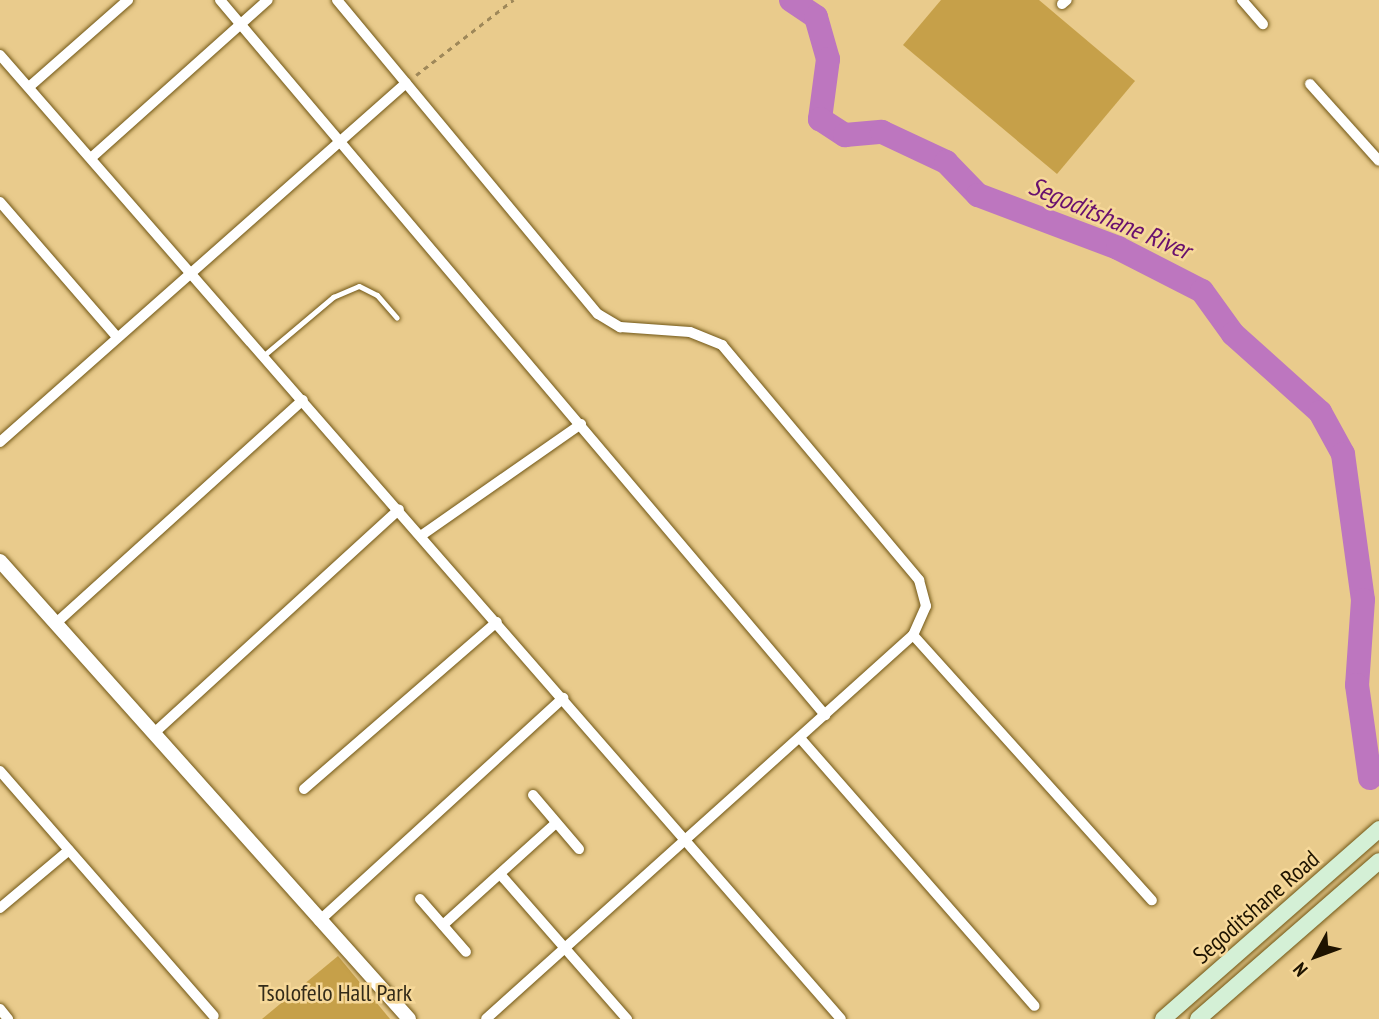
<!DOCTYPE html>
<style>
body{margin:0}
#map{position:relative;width:1379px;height:1019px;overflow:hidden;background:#e9cb8c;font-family:"PT Sans Narrow",sans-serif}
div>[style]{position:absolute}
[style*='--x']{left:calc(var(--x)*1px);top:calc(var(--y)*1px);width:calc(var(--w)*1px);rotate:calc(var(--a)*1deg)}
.green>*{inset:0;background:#c6a049}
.river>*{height:24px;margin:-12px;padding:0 12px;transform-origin:12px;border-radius:12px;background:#bd76bf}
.path>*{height:2.5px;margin-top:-1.25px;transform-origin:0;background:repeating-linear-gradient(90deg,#9f8859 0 5px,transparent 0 10px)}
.roads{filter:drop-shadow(0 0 2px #715716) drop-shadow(0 0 2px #715716)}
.service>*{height:5px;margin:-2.5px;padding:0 2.5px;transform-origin:2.5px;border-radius:2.5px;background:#fff}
.minor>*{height:10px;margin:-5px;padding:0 5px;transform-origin:5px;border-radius:5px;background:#fff}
.tertiary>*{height:14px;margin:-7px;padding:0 7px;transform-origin:7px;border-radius:7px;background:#fff}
.secondary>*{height:16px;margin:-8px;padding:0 8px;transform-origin:8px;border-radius:8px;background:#d4f0d6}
span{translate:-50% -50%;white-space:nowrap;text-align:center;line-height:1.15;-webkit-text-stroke:5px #f6d899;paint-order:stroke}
.street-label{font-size:24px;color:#1e1300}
.park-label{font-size:24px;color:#332b19}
.water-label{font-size:26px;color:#68106e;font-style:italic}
.north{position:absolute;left:1281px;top:921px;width:70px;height:70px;-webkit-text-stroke:5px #f6d899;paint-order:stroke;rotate:229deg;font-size:19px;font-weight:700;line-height:28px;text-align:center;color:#1e1300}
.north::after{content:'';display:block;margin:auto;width:24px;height:32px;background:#1e1300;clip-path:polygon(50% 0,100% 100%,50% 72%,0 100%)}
</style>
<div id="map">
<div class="green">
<div style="clip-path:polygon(941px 0,1039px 0,1135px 81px,1057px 174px,903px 45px)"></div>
<div style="clip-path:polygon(338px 956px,390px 1019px,262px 1019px)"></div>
</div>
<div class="river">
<div style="--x:791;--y:0;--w:30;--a:34"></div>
<div style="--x:816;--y:17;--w:44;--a:74.1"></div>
<div style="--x:828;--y:59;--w:61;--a:97.6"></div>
<div style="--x:820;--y:119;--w:30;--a:33"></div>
<div style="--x:845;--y:135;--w:37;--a:-5"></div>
<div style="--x:882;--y:132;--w:71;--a:25.1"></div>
<div style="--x:946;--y:162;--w:46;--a:45.9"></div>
<div style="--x:978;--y:195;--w:150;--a:20.7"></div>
<div style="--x:1118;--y:248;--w:94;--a:27.1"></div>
<div style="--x:1202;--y:291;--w:53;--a:54.2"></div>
<div style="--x:1233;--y:334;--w:117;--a:41.9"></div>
<div style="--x:1320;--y:412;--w:48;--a:61.3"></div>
<div style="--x:1343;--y:454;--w:147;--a:82.2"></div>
<div style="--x:1363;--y:600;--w:85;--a:94"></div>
<div style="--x:1357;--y:685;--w:94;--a:82"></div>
</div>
<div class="path">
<div style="--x:416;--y:75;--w:123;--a:-37.7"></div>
</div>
<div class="roads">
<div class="service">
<div style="--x:263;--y:356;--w:92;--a:-40.1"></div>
<div style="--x:333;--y:297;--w:28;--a:-23"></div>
<div style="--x:359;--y:286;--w:20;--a:27"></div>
<div style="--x:377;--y:295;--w:30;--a:49"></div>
</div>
<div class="minor">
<div style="--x:220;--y:0;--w:937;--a:49.76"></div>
<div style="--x:337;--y:0;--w:408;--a:50.3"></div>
<div style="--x:598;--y:314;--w:26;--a:31"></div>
<div style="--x:620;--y:327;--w:70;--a:4.1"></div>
<div style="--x:690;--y:332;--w:35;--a:22"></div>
<div style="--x:722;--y:345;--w:307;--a:50"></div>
<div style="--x:919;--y:580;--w:27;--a:75"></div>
<div style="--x:926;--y:606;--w:32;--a:114"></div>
<div style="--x:913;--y:635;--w:574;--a:138.04"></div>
<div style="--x:1242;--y:0;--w:32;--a:49"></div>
<div style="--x:1062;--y:4;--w:6;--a:-39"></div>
<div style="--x:0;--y:55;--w:1279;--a:48.9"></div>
<div style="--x:1310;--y:84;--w:103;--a:48.1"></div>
<div style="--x:29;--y:87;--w:132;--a:-41.3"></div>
<div style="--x:91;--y:158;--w:237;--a:-41.8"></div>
<div style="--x:0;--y:202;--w:179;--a:49.1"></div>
<div style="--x:0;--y:442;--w:542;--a:-41.48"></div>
<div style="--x:422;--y:535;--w:194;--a:-34.9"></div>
<div style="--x:55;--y:624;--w:334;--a:-42.1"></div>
<div style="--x:913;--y:635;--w:357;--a:48"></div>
<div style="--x:153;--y:734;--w:333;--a:-42.4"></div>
<div style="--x:800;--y:738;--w:356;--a:48.8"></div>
<div style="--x:0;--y:771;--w:325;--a:48.9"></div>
<div style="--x:304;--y:789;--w:255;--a:-40.9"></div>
<div style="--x:533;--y:795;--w:71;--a:49.6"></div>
<div style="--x:500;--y:874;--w:193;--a:48.8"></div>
<div style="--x:420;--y:899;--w:70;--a:49"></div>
<div style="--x:0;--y:908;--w:90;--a:-40"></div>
<div style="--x:319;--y:921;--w:331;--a:-42.4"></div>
<div style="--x:443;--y:925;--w:152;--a:-42.1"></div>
<div style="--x:0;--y:1009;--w:13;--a:51"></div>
</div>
<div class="tertiary">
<div style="--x:0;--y:561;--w:614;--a:48.23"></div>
</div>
<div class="secondary">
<div style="--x:1163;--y:1019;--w:288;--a:-41.3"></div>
<div style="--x:1198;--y:1019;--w:240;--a:-41.1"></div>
</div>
</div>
<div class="street-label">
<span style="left:1256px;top:907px;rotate:-41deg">Segoditshane Road</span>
</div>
<div class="park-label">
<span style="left:335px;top:993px">Tsolofelo Hall Park</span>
</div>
<div class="water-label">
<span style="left:1110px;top:218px;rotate:23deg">Segoditshane River</span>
</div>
<div class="north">N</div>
</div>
